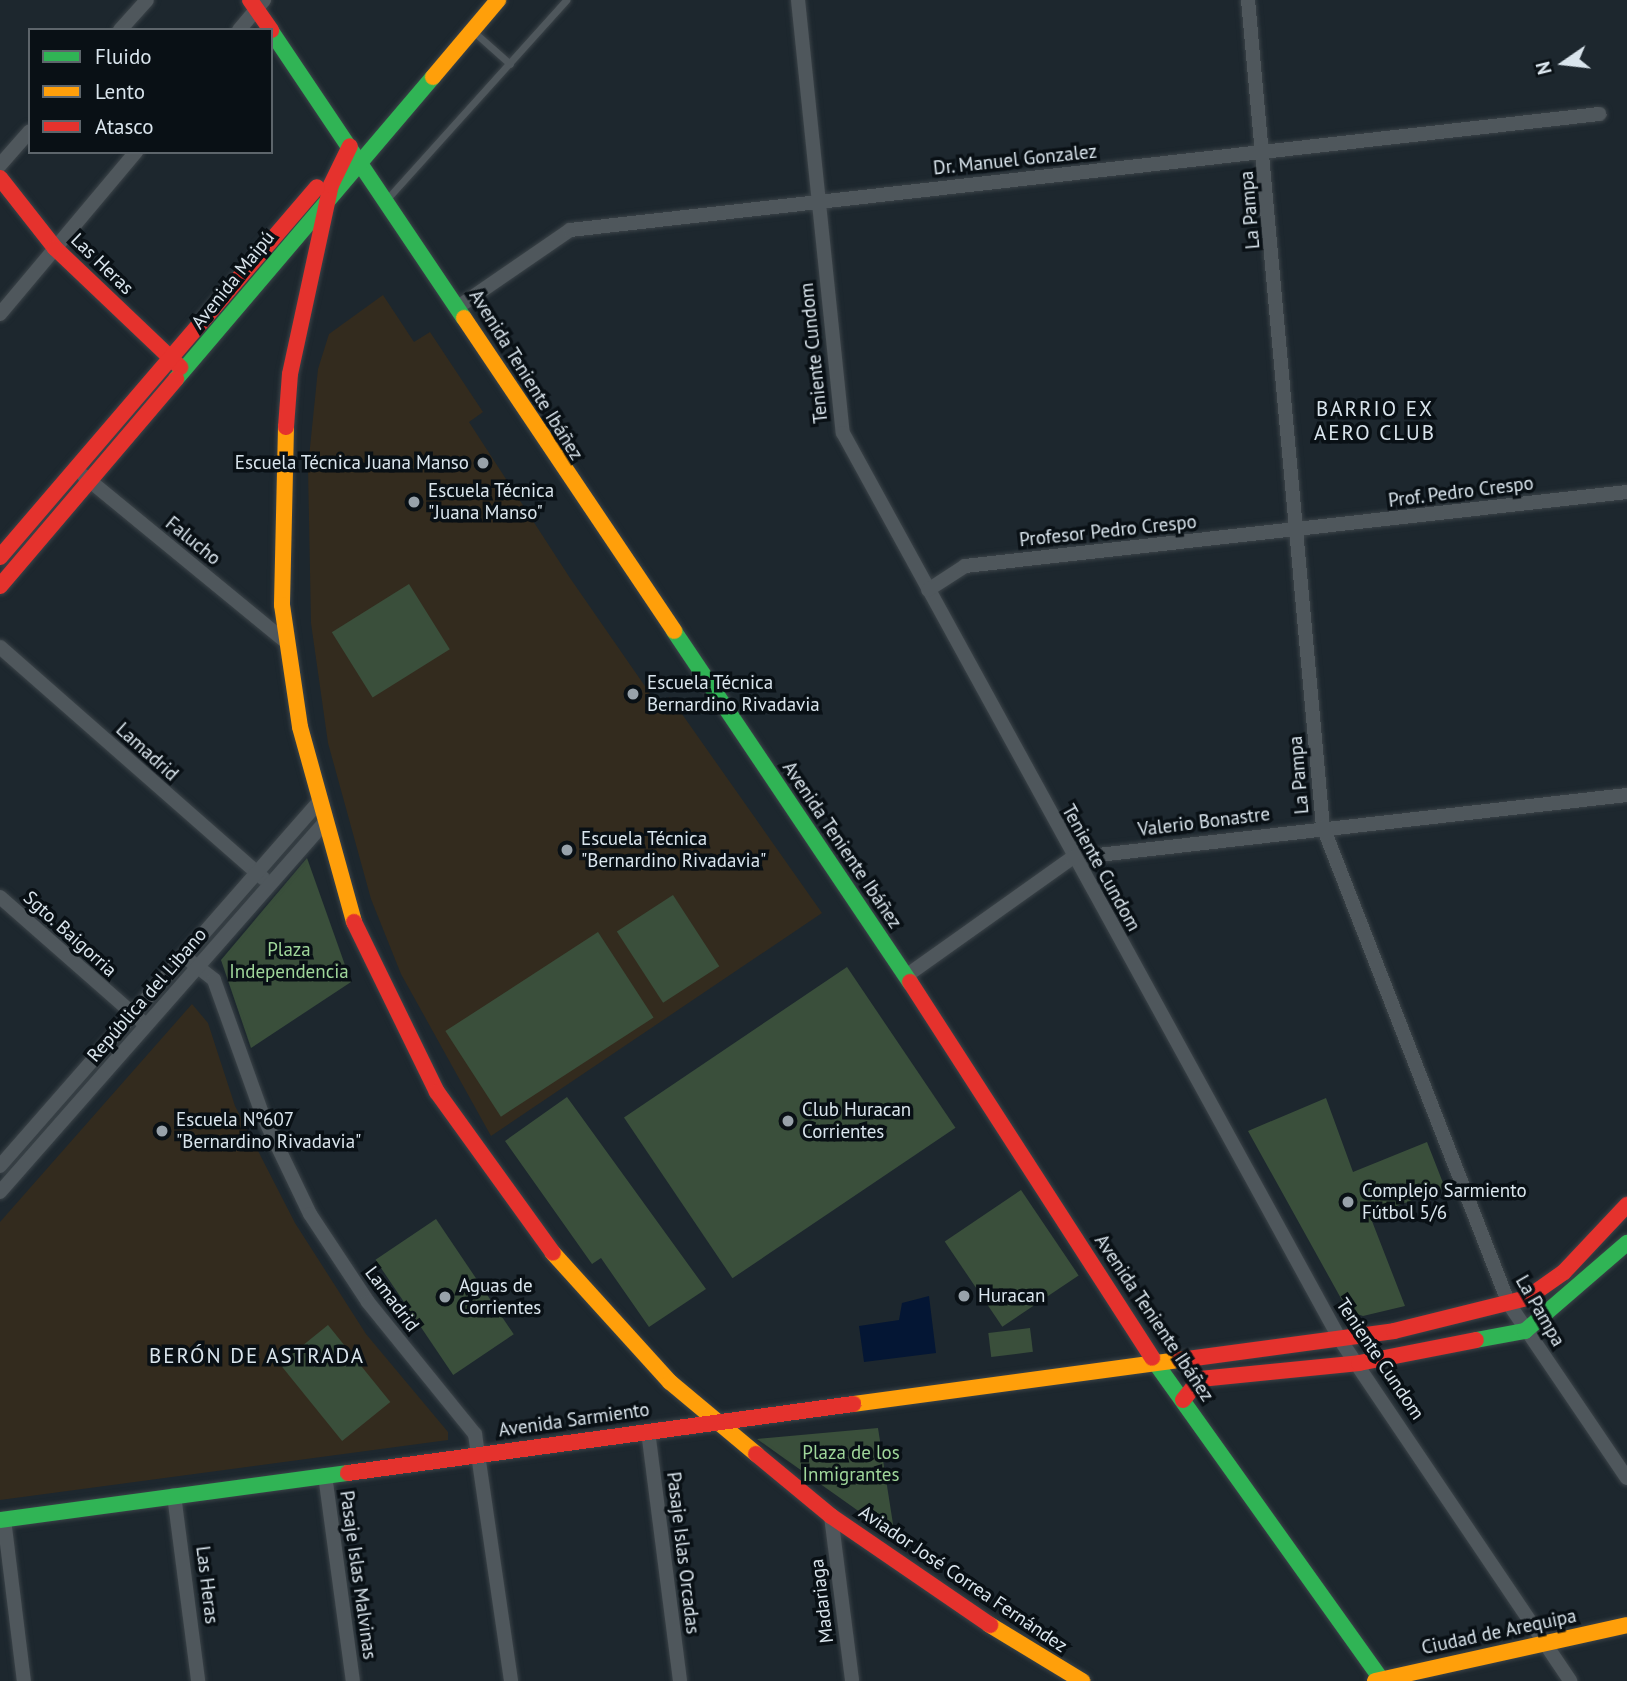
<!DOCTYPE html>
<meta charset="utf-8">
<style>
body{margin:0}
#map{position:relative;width:1627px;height:1681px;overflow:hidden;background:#1d272e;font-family:"PT Sans",sans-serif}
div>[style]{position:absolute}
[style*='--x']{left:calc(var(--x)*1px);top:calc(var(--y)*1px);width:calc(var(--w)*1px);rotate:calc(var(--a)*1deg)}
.education>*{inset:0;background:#332b1e}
.green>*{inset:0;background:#3a4f3b;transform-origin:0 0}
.water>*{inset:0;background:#041634}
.roads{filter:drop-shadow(0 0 2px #3b4348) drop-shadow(0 0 2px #3b4348)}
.lane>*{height:7px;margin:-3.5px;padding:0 3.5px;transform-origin:3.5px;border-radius:3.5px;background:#4f575c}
.street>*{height:14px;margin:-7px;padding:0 7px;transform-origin:7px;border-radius:7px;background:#4f575c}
.fast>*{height:16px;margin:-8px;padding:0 8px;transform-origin:8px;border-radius:8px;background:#30b455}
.slow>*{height:16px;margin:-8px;padding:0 8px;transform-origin:8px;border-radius:8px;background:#ff9f0a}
.jam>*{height:16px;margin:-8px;padding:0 8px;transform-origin:8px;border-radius:8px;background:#e5322d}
.dots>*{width:19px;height:19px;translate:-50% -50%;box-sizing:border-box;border:4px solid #091015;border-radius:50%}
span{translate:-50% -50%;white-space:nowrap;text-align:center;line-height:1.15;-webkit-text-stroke:7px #091015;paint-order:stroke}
.street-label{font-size:19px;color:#dae5ed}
.poi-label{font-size:19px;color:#dae5ed}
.right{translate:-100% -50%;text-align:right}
.left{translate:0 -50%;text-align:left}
.park-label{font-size:19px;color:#9fd69a}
.neighbourhood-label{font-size:21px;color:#dae5ed;letter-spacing:2px}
.legend{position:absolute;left:28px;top:28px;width:245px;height:126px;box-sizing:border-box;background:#091015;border:2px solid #5d656b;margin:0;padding:9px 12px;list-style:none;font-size:21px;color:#dae5ed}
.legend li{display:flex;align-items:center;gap:14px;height:35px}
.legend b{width:35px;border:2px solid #5d656b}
.north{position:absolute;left:1529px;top:28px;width:70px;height:70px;-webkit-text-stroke:5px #091015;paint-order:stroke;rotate:256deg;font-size:19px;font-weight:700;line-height:28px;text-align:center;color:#dae5ed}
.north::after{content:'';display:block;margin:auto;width:24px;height:32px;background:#dae5ed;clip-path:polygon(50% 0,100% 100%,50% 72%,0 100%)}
</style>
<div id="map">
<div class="education">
<div style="clip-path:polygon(383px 295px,414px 342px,430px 332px,483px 412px,469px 422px,570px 578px,658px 705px,670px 697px,822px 913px,491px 1136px,401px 974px,371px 899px,328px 743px,311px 623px,308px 467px,318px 369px,329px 334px)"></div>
<div style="clip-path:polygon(192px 1004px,208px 1023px,235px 1106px,295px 1223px,366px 1334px,448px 1432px,448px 1440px,0 1500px,0 1222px)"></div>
</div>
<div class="green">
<div style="left:409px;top:584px;width:77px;height:91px;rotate:58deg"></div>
<div style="clip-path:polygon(307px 858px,351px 982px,251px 1048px,221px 960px)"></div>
<div style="left:673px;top:895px;width:85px;height:67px;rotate:57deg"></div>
<div style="left:598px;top:932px;width:102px;height:182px;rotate:57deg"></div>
<div style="left:847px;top:967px;width:194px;height:269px;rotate:56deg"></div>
<div style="clip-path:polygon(567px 1097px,706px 1289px,649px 1327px,601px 1258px,592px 1264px,505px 1141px)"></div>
<div style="clip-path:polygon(1326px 1098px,1353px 1172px,1427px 1142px,1445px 1188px,1370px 1216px,1405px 1306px,1363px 1316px,1348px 1311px,1248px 1131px)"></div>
<div style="left:1021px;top:1190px;width:103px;height:92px;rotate:56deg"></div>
<div style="left:436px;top:1219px;width:139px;height:73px;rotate:56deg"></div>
<div style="left:328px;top:1325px;width:99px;height:62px;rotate:51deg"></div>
<div style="left:1030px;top:1328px;width:24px;height:42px;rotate:83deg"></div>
<div style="clip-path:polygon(878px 1428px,895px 1537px,757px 1439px)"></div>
</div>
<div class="water">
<div style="clip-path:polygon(929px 1296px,936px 1353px,864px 1362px,859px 1326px,899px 1320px,902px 1303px)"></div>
</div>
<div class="roads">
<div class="lane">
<div style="--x:474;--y:32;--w:48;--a:41.6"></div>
<div style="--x:387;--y:199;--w:268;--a:-48"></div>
</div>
<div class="street">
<div style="--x:798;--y:0;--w:435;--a:84.1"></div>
<div style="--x:843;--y:433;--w:1036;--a:61.26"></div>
<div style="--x:1341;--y:1341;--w:410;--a:56"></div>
<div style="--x:1248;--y:0;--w:830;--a:84.82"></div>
<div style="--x:1323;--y:827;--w:512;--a:68.7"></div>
<div style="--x:1509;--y:1304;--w:210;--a:55.9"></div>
<div style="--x:120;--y:30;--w:40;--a:-48"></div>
<div style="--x:239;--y:30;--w:39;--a:-50"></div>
<div style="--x:0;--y:165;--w:45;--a:-48.6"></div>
<div style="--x:458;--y:307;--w:136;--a:-34.5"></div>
<div style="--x:570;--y:230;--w:1036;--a:-6.43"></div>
<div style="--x:0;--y:314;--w:212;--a:-50"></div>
<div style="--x:84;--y:476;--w:261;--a:39.4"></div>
<div style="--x:928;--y:590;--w:44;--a:-33"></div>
<div style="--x:965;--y:566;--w:666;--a:-6.38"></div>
<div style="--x:0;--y:647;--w:351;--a:41.3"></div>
<div style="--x:0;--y:897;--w:188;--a:41.3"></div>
<div style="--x:185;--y:957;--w:37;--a:38"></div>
<div style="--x:214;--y:980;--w:145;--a:70.2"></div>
<div style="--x:263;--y:1116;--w:109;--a:64.4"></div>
<div style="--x:310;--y:1214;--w:105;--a:56.6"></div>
<div style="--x:368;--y:1302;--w:170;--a:51"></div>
<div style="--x:475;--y:1434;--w:250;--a:81.7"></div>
<div style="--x:906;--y:976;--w:204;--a:-35.4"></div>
<div style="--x:1072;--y:858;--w:559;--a:-6.48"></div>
<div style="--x:0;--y:1166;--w:483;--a:-48.8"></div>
<div style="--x:0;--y:1192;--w:491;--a:-48.7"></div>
<div style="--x:648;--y:1431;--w:252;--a:82.7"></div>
<div style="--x:325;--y:1475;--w:208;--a:82.3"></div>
<div style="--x:174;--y:1495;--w:188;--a:82.6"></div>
<div style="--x:831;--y:1516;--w:166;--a:82.7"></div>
<div style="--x:4;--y:1519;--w:163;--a:83"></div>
</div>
<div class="fast">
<div style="--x:271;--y:31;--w:346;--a:56.1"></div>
<div style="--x:176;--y:379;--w:397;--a:-49.6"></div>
<div style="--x:674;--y:631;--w:423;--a:56.1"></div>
<div style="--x:1476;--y:1340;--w:50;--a:-10.4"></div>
<div style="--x:1525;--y:1331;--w:135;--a:-40.8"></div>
<div style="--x:1152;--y:1358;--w:397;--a:54.5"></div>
<div style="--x:0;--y:1520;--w:351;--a:-7.7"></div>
</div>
<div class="slow">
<div style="--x:433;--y:77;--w:101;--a:-49.8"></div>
<div style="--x:464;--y:318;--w:377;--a:56.1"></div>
<div style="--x:286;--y:427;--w:178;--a:91.3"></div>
<div style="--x:282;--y:605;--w:123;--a:81.6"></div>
<div style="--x:300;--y:727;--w:202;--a:74.5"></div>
<div style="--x:553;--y:1253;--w:174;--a:47.8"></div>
<div style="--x:670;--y:1382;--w:112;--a:39.9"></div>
<div style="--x:853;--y:1404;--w:330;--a:-7.7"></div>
<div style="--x:990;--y:1625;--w:108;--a:31.3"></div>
<div style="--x:1375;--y:1681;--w:258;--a:-12.5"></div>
</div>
<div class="jam">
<div style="--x:250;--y:0;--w:37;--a:55"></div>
<div style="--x:0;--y:178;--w:89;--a:51.8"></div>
<div style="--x:55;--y:248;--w:173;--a:43.6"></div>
<div style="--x:286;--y:427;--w:53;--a:-85.7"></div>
<div style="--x:290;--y:374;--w:193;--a:-77.8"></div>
<div style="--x:331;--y:185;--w:43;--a:-64"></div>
<div style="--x:0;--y:557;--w:487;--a:-49.4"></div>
<div style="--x:0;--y:586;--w:272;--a:-49.6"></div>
<div style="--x:354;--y:922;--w:189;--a:64"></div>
<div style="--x:437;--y:1092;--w:198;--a:54.2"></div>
<div style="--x:910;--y:982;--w:447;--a:57.2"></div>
<div style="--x:1180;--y:1360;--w:216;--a:-7.7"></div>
<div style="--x:1394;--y:1331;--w:137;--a:-13.9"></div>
<div style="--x:1527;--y:1298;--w:45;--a:-35.1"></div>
<div style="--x:1564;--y:1272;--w:92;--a:-46.8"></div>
<div style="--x:1183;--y:1400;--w:27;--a:-51"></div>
<div style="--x:1200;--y:1379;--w:160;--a:-5.7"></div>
<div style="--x:1359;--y:1363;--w:119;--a:-11.1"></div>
<div style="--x:756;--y:1454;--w:97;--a:39.6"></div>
<div style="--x:831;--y:1516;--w:193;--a:34.4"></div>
<div style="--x:348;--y:1473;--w:510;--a:-7.78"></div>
</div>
</div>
<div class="dots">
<div style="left:483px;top:463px;background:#98a2aa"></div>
<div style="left:414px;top:502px;background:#98a2aa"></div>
<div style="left:633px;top:694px;background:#98a2aa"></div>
<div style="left:567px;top:850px;background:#98a2aa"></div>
<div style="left:788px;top:1121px;background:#98a2aa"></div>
<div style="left:162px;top:1131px;background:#98a2aa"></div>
<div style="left:1348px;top:1202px;background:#98a2aa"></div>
<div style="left:964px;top:1296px;background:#98a2aa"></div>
<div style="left:445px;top:1297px;background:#98a2aa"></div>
</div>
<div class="street-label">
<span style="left:1015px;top:160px;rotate:-6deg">Dr. Manuel Gonzalez</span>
<span style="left:1250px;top:210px;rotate:-95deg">La Pampa</span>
<span style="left:102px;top:264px;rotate:44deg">Las Heras</span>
<span style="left:233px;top:280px;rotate:-51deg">Avenida Maipú</span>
<span style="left:814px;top:353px;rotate:-96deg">Teniente Cundom</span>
<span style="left:526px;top:375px;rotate:58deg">Avenida Teniente Ibáñez</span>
<span style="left:1461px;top:492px;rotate:-7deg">Prof. Pedro Crespo</span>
<span style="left:1108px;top:531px;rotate:-6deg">Profesor Pedro Crespo</span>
<span style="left:193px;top:541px;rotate:39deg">Falucho</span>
<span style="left:147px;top:752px;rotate:42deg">Lamadrid</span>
<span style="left:1299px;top:775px;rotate:-95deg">La Pampa</span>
<span style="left:1204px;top:822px;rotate:-7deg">Valerio Bonastre</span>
<span style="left:842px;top:845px;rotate:56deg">Avenida Teniente Ibáñez</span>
<span style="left:1101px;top:868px;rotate:61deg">Teniente Cundom</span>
<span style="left:70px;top:934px;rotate:42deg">Sgto. Baigorria</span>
<span style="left:147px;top:995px;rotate:-49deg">República del Libano</span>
<span style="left:392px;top:1299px;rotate:53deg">Lamadrid</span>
<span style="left:1540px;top:1311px;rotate:60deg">La Pampa</span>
<span style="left:1154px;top:1318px;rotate:56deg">Avenida Teniente Ibáñez</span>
<span style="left:1380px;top:1359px;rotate:56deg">Teniente Cundom</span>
<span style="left:574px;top:1420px;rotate:-8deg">Avenida Sarmiento</span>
<span style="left:683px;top:1553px;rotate:83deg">Pasaje Islas Orcadas</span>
<span style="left:358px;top:1575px;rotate:82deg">Pasaje Islas Malvinas</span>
<span style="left:963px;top:1579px;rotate:34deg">Aviador José Correa Fernández</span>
<span style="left:207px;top:1585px;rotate:83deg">Las Heras</span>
<span style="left:822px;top:1601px;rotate:-97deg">Madariaga</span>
<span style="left:1499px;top:1632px;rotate:-12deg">Ciudad de Arequipa</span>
</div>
<div class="poi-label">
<span class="right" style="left:469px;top:463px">Escuela Técnica Juana Manso</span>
<span class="left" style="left:428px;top:502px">Escuela Técnica<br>"Juana Manso"</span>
<span class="left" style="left:647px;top:694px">Escuela Técnica<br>Bernardino Rivadavia</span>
<span class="left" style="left:581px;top:850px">Escuela Técnica<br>"Bernardino Rivadavia"</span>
<span class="left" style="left:802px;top:1121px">Club Huracan<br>Corrientes</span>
<span class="left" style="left:176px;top:1131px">Escuela Nº607<br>"Bernardino Rivadavia"</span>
<span class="left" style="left:1362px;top:1202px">Complejo Sarmiento<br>Fútbol 5/6</span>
<span class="left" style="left:459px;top:1297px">Aguas de<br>Corrientes</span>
<span class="left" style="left:978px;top:1296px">Huracan</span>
</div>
<div class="park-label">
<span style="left:289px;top:961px">Plaza<br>Independencia</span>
<span style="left:851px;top:1464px">Plaza de los<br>Inmigrantes</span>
</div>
<div class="neighbourhood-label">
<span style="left:1375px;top:421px">BARRIO EX<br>AERO CLUB</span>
<span style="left:257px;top:1356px">BERÓN DE ASTRADA</span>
</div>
<ul class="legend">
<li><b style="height:9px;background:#30b455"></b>Fluido</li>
<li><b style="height:9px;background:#ff9f0a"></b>Lento</li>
<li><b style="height:9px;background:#e5322d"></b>Atasco</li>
</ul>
<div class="north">N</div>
</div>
